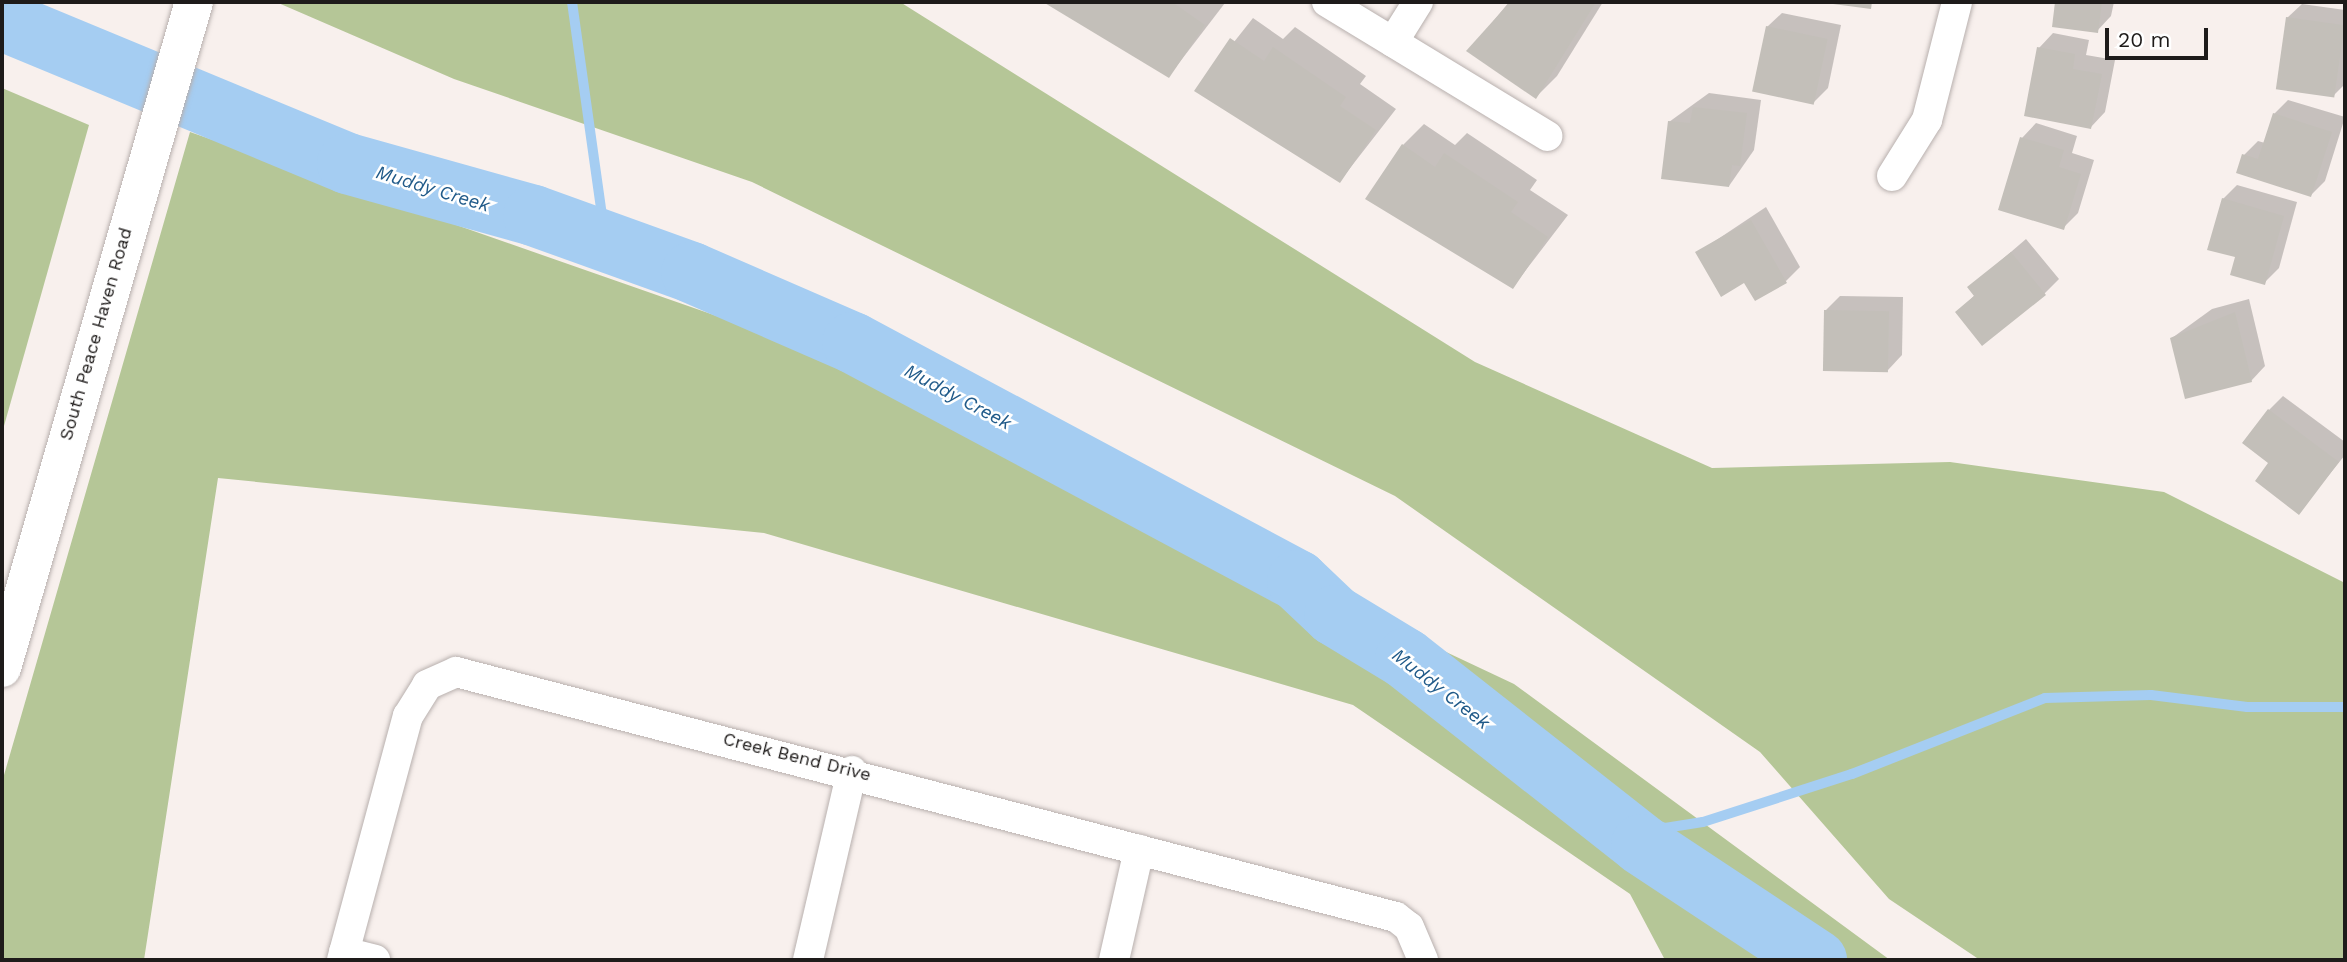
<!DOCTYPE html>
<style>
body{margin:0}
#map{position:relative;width:2347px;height:962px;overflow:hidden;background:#f8f0ed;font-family:"Work Sans",sans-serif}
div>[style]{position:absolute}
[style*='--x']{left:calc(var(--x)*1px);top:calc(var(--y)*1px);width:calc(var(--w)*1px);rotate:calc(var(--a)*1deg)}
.forest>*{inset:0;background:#b5c697}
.shadow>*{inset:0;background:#0003}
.stream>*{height:10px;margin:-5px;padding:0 5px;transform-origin:5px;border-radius:5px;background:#a5cdf2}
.river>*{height:61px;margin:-30.5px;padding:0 30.5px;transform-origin:30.5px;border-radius:30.5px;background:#a5cdf2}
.building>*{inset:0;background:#c3bfb9;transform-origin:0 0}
.roads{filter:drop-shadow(0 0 2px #b8b0ae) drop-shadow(0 0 2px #b8b0ae)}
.street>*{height:30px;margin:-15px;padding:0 15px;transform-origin:15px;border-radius:15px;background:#fff}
.secondary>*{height:38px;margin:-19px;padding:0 19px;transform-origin:19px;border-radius:19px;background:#fff}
span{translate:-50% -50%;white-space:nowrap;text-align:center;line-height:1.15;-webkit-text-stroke:5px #fff;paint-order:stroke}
.street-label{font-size:18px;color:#1e1b1a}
.water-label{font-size:19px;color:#205a89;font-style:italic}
.frame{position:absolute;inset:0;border:4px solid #1e1b1a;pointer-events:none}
.scale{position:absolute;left:2105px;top:28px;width:103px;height:32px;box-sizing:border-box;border:4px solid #1e1b1a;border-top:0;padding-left:9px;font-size:21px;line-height:24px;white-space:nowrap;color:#1e1b1a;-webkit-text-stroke:5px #fff;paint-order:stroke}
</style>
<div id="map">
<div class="forest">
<div style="clip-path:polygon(276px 2px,900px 2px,1475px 362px,1712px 468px,1950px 462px,2164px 492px,2345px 583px,2345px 960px,1980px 960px,1889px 899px,1760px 752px,1395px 496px,752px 182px,454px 79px)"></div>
<div style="clip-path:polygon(2px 88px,89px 125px,2px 433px)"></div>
<div style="clip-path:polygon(190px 132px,777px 337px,1514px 684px,1890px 960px,1665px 960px,1630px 894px,1353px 705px,764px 533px,218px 478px,144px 960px,2px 960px,2px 782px)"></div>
</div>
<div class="shadow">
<div style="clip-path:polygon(1048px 2px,1223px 2px,1225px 3px,1169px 76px)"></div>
<div style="clip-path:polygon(1603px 2px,1557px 76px,1536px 97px,1469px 51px,1509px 2px)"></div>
<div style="clip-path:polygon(2057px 2px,2114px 2px,2111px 16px,2097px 31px,2054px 25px)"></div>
<div style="clip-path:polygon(2302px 4px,2345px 10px,2345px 84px,2333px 96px,2287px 18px)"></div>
<div style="clip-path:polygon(1782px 13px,1841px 25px,1828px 88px,1814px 102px,1767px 27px)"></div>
<div style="clip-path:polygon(1253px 18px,1283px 39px,1295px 27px,1366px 76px,1360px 84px,1396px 109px,1340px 181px,1196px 90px)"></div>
<div style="clip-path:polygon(2053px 33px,2089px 40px,2086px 55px,2115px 60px,2105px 112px,2091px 127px,2039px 48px)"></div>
<div style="clip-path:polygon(1709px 93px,1761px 100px,1754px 150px,1729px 186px,1669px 122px)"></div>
<div style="clip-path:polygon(2288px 100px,2345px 117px,2325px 181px,2311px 195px,2244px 155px,2258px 141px,2265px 143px,2274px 114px)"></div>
<div style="clip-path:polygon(2036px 123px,2077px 136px,2072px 153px,2094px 160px,2078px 213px,2063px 228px,2022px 138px)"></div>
<div style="clip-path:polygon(1424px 124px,1455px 145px,1467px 133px,1537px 180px,1530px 190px,1568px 215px,1513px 287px,1403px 145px)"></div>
<div style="clip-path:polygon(2237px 185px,2297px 202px,2279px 268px,2264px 283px,2237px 256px,2223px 199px)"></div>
<div style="clip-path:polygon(1766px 207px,1800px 267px,1786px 281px,1697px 253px)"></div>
<div style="clip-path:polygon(2026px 239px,2059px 279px,2044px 294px,1957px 312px,1975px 295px,1969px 288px)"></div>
<div style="clip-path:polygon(1840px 296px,1903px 297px,1902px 355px,1888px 370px,1825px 311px)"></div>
<div style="clip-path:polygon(2249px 299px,2265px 366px,2251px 381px,2172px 338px,2212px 309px)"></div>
<div style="clip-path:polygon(2283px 396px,2345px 442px,2345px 455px,2299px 512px,2271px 463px,2269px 410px)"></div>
</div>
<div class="stream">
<div style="--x:572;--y:2;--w:244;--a:82"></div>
<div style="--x:1596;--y:804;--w:73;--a:19.2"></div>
<div style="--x:1665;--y:828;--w:38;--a:-9"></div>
<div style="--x:1703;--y:822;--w:157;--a:-17.9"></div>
<div style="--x:1852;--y:774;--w:207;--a:-21.5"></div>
<div style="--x:2045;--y:698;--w:106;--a:-1.6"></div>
<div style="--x:2151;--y:695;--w:97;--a:7.1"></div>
<div style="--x:2247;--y:707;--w:98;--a:0"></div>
</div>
<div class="river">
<div style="--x:2;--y:20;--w:373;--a:22.5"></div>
<div style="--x:347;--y:163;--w:193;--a:15.6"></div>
<div style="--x:533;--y:215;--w:168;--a:19.8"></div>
<div style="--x:691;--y:272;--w:176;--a:23.5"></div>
<div style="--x:852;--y:342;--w:505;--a:28.14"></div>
<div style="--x:1297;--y:580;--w:51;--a:43.4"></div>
<div style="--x:1334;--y:615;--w:83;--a:31.2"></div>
<div style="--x:1405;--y:658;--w:300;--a:38.2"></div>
<div style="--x:1641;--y:844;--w:210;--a:33.5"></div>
</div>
<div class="building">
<div style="clip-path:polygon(1043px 2px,1172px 2px,1205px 25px,1169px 78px)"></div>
<div style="clip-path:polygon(1510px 2px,1596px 2px,1536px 99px,1466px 51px)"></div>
<div style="clip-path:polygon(1818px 2px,1872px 2px,1871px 9px)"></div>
<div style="clip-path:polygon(2055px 2px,2102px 2px,2098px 33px,2052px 27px)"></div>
<div style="left:2286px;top:17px;width:59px;height:73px;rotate:8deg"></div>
<div style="left:1766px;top:26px;width:63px;height:67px;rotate:12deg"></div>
<div style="clip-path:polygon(1230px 38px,1264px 61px,1273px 47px,1346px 97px,1340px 106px,1376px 130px,1340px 183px,1194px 91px)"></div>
<div style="clip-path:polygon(2037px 47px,2075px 54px,2073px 69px,2102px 74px,2091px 129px,2024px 116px)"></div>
<div style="clip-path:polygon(1693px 107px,1747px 113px,1740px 166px,1732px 165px,1729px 187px,1661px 179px,1668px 121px,1690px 123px)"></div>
<div style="clip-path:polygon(2273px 113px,2332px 132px,2311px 197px,2236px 173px,2242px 154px,2258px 159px)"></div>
<div style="clip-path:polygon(2020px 137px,2064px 150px,2059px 167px,2081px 174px,2064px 230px,1998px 210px)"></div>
<div style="clip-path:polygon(1402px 144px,1435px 167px,1444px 153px,1518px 202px,1511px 212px,1548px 237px,1513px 289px,1365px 199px)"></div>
<div style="clip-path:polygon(2222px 198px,2284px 216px,2265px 285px,2230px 275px,2235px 257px,2207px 250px)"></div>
<div style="clip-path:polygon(1751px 220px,1787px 283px,1755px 301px,1744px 283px,1721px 297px,1695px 252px)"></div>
<div style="clip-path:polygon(2011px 252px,2046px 295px,1982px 346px,1955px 312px,1974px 296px,1967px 287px)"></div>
<div style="left:1824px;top:310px;width:65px;height:61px;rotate:1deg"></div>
<div style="clip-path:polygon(2235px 312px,2252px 382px,2185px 399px,2170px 338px)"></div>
<div style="clip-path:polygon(2268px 409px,2339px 462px,2299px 515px,2255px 481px,2268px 463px,2242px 443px)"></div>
</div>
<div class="roads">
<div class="street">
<div style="--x:1327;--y:2;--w:258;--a:31.3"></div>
<div style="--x:1393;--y:42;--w:47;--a:-58"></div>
<div style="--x:1892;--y:176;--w:66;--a:-58"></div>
<div style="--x:1927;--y:120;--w:122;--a:-75.7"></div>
<div style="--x:344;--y:952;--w:32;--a:14"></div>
<div style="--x:342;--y:960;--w:253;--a:-74.9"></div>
<div style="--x:408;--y:716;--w:36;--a:-58"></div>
<div style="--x:427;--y:685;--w:32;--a:-24"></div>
<div style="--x:456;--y:672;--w:971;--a:14.61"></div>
<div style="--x:1396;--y:917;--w:16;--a:38"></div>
<div style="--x:1409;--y:927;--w:36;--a:67"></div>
<div style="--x:808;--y:960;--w:194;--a:-76.9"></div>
<div style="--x:1114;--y:960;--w:113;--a:-77.2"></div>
</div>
<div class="secondary">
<div style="--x:2;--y:668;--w:693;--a:-73.92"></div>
</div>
</div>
<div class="street-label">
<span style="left:96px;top:334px;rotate:-74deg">South Peace Haven Road</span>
<span style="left:797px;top:757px;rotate:14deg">Creek Bend Drive</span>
</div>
<div class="water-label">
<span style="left:433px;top:189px;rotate:17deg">Muddy Creek</span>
<span style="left:958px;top:397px;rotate:28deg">Muddy Creek</span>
<span style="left:1441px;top:689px;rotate:38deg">Muddy Creek</span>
</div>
<div class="frame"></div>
<div class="scale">20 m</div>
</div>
